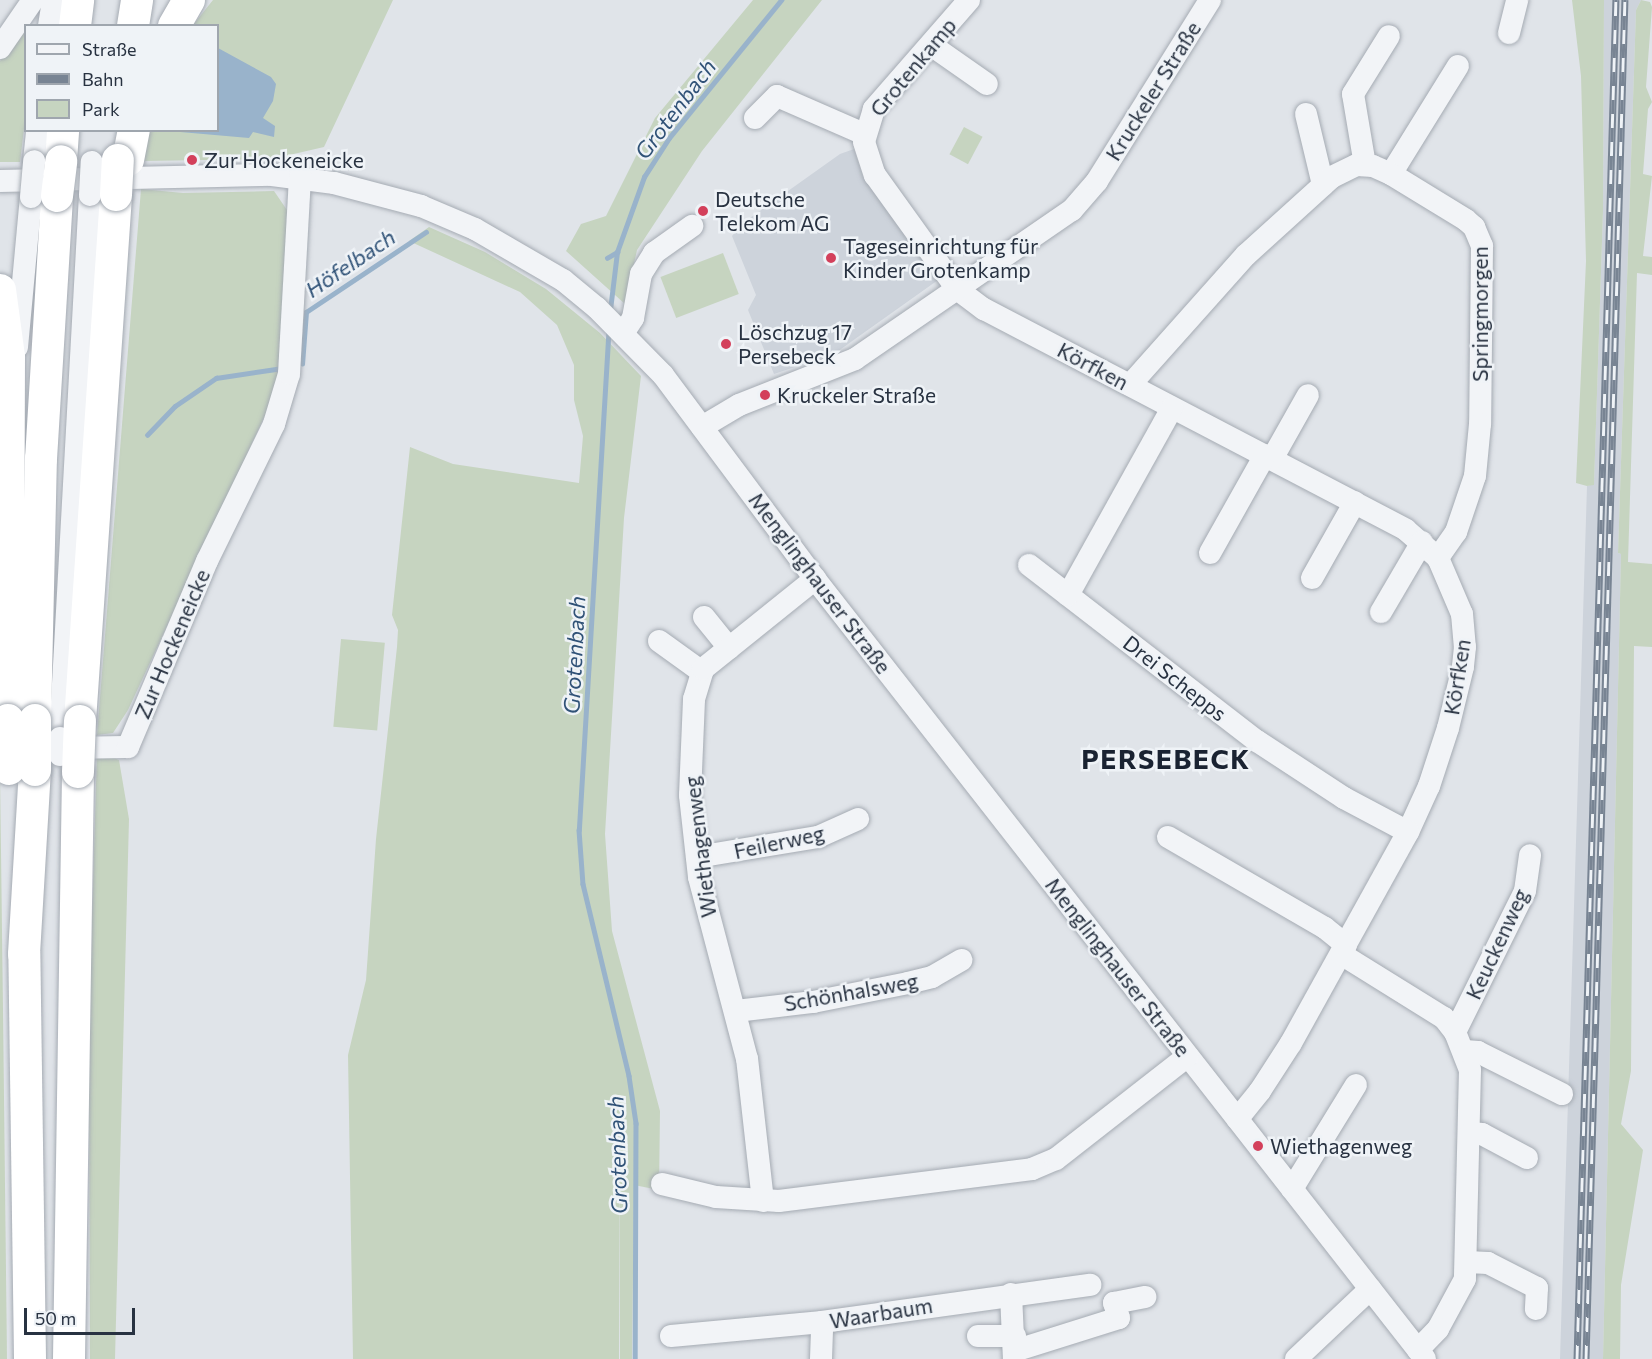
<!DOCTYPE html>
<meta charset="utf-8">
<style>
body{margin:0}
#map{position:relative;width:1652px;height:1359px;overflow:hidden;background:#e0e4e9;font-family:Commissioner,sans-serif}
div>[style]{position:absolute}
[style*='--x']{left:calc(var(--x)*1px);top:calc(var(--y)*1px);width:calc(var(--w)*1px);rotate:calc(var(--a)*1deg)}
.built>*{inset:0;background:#cdd3db}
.green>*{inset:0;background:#c6d4c0;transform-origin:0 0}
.water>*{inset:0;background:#99b3cb}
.stream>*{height:4.5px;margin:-2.25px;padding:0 2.25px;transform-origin:2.25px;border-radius:2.25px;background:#99b3cb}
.roads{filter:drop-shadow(0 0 2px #a5abb3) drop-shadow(0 0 2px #a5abb3)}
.minor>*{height:22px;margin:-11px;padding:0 11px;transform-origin:11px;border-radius:11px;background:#f2f4f7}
.highway>*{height:32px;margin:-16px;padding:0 16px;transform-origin:16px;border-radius:16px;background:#fff}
.rail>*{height:7px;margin-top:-3.5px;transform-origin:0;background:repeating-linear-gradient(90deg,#eff3f7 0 14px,#788493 0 28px);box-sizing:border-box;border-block:2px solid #788493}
.bridges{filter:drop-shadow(0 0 2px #a5abb3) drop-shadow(0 0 2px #a5abb3)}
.minor-bridge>*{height:22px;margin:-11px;padding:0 11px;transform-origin:11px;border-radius:11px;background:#f2f4f7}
.highway-bridge>*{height:32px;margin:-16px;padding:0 16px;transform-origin:16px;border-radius:16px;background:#fff}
.dots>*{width:16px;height:16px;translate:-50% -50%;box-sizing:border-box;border:3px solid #eff3f7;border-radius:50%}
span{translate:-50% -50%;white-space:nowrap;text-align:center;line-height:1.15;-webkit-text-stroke:5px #eff3f7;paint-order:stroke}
.street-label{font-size:21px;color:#283241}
.poi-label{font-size:21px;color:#283241}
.left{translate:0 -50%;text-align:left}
.water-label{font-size:22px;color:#305277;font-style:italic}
.district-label{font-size:27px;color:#1a2332;font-weight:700;letter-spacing:1.5px}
.legend{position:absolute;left:24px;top:24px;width:195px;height:108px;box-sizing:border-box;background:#eff3f7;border:2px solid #9fa6ae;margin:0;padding:8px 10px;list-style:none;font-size:18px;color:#283241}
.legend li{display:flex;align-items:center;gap:12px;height:30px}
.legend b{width:30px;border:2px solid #9fa6ae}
.scale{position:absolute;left:24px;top:1308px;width:111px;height:27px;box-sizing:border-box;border:3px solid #283241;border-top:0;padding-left:8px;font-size:18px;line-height:21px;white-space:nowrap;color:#283241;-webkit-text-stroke:4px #eff3f7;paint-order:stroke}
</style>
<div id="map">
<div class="built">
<div style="clip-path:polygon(1604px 0,1641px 0,1636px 10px,1618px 553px,1621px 554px,1603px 1359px,1560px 1359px,1587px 486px,1594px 484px,1603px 211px)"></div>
<div style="clip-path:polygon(854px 149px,863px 177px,938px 280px,834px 354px,774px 374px,748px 310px,756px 295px,732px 236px,743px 223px,840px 154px)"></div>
</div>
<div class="green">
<div style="clip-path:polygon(213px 0,393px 0,324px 147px,272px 159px,142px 161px,149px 131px,218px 130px,218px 26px,193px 25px)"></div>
<div style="clip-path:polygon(753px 0,822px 0,702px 151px,637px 250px,625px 304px,566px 251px,581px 224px,606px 216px,655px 118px)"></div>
<div style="clip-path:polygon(1572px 0,1604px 0,1603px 211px,1594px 485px,1587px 486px,1576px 483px,1586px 261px,1581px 76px)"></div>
<div style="clip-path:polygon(1641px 0,1650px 2px,1652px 7px,1646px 87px,1652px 102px,1648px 109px,1643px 174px,1652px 176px,1643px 256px,1652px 257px,1652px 275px,1637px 273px,1628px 562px,1652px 564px,1652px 647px,1634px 646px,1631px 1071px,1621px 1124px,1643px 1150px,1621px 1285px,1620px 1359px,1603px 1359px,1621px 554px,1618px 553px,1636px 10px)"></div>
<div style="clip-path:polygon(25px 28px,26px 112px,20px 162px,0 162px,0 61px)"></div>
<div style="left:964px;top:127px;width:21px;height:31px;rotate:28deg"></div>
<div style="clip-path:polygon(141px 189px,183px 193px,274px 191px,287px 210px,283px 338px,274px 396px,128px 710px,113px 733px,97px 735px)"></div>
<div style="clip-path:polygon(429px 227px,485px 252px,546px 289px,600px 333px,641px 376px,624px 518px,605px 834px,612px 931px,660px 1111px,659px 1190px,634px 1185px,632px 1359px,620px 1359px,620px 1154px,619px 1359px,353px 1359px,348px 1055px,366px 980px,376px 839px,397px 647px,398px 630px,392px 615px,410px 447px,453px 464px,579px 483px,583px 436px,574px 400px,574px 365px,557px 325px,520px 292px,409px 241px)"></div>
<div style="left:723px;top:253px;width:44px;height:67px;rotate:69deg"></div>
<div style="left:341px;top:639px;width:44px;height:88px;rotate:5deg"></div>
<div style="clip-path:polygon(97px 751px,119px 760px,129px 819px,115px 1359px,90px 1359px,89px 1022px)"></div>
<div style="clip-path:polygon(0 772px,3px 1010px,7px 1359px,0 1359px)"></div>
</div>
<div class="water">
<div style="clip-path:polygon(218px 48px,271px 77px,276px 84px,273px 101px,263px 118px,275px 126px,274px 137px,253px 132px,249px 138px,169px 131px,218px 130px)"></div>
</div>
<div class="stream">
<div style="--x:607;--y:258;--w:12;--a:-31"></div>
<div style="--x:610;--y:310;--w:58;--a:-83.1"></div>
<div style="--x:617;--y:252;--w:80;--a:-70.2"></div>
<div style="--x:644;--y:177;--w:46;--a:-57.3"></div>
<div style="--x:669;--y:138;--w:178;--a:-50.9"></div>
<div style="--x:609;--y:331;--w:500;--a:93.4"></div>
<div style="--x:579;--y:830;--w:54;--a:85.8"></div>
<div style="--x:583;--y:884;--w:197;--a:76.5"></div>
<div style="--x:629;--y:1076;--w:48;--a:81.5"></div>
<div style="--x:636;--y:1123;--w:236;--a:90.2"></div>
<div style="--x:302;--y:364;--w:52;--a:-85.6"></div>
<div style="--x:306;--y:312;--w:144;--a:-33.7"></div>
<div style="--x:147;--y:435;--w:40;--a:-46"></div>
<div style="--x:175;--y:406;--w:50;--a:-34.3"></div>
<div style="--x:216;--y:378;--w:67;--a:-8.6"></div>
</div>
<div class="roads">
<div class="minor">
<div style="--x:969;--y:0;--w:145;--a:131.1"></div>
<div style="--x:874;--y:109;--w:34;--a:107"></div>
<div style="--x:864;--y:142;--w:35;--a:72"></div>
<div style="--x:875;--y:175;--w:140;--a:54.3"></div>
<div style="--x:957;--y:289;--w:34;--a:37"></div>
<div style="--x:984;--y:309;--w:476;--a:27.6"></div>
<div style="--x:1406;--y:530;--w:43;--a:41.2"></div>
<div style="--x:1438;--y:558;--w:61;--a:66.8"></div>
<div style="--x:1462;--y:614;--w:33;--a:85"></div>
<div style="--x:1465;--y:647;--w:20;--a:96"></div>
<div style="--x:1463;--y:667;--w:63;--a:103.8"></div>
<div style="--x:1448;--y:728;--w:61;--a:108.1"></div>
<div style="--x:1429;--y:786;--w:51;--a:114.5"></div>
<div style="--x:1408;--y:832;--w:241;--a:119"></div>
<div style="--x:1291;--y:1043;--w:57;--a:122.9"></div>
<div style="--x:1260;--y:1091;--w:36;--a:129"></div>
<div style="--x:49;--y:26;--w:26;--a:-81"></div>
<div style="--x:1509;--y:33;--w:34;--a:-76"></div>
<div style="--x:931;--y:45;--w:68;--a:34.9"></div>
<div style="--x:0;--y:48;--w:58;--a:-55.5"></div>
<div style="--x:1306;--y:114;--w:73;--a:76.5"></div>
<div style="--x:755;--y:118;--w:31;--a:-45"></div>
<div style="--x:777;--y:96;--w:95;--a:23.6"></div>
<div style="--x:34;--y:161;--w:31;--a:-84"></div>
<div style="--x:1365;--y:165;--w:72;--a:-99.6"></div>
<div style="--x:1353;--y:94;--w:68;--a:-58.2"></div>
<div style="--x:1391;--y:174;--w:127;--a:-58.2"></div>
<div style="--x:0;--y:181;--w:272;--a:-1.3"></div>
<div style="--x:272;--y:175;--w:63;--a:7.4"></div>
<div style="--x:334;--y:183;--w:90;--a:14.8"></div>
<div style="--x:421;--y:206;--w:59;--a:23.1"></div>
<div style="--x:475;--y:229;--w:102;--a:30.1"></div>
<div style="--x:563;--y:280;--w:44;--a:39.5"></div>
<div style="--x:597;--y:308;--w:94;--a:45.4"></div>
<div style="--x:663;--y:375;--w:254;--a:53.3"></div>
<div style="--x:815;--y:579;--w:990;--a:51.97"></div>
<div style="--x:624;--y:332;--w:17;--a:-57"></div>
<div style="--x:633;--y:318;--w:45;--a:-79.7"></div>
<div style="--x:641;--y:274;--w:25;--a:-58"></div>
<div style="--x:654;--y:253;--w:47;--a:-35.4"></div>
<div style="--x:17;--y:347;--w:151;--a:-84.7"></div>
<div style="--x:1130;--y:385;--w:174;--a:-48.3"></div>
<div style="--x:1246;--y:255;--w:116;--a:-42.2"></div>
<div style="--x:1332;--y:177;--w:28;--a:-26"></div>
<div style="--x:1357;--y:165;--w:16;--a:4"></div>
<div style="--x:1373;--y:166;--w:20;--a:24"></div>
<div style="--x:1391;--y:174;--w:88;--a:31.5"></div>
<div style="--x:1466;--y:220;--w:11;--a:41"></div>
<div style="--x:1474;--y:227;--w:21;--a:67"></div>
<div style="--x:1482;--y:246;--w:178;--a:90.6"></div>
<div style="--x:1480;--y:424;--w:52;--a:95.5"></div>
<div style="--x:1475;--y:476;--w:59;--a:108.7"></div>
<div style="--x:1456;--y:532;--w:32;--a:125"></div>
<div style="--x:702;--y:427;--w:43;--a:-30.7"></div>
<div style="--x:739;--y:405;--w:125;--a:-21.6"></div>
<div style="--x:855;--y:359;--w:263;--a:-34.5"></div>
<div style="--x:1072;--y:210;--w:38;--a:-49"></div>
<div style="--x:1097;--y:181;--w:213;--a:-58"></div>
<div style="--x:1272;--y:459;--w:73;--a:-60.6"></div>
<div style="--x:1210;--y:553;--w:112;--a:-60.7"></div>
<div style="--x:1029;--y:565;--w:288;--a:37.7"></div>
<div style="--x:1257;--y:741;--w:104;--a:33.2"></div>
<div style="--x:1344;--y:798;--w:72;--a:28"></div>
<div style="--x:1312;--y:578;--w:87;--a:-60.5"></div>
<div style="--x:1068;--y:595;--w:214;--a:-60.9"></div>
<div style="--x:1381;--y:612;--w:81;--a:-59.6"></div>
<div style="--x:704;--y:617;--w:40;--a:51"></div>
<div style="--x:659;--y:641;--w:53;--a:35.8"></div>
<div style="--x:60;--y:738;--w:544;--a:-86.84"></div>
<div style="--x:64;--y:748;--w:64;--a:-0.9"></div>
<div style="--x:128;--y:747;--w:202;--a:-67"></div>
<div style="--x:207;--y:561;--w:153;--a:-63.9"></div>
<div style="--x:274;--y:424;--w:52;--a:-73.3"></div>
<div style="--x:289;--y:374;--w:197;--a:-86.8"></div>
<div style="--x:1168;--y:837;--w:181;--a:30.1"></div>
<div style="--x:1325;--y:928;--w:27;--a:39"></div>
<div style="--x:697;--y:857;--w:123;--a:-9.4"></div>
<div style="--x:818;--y:837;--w:44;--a:-24.2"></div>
<div style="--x:1341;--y:954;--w:121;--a:31.9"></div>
<div style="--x:1444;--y:1018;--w:18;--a:52"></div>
<div style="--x:1455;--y:1032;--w:41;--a:68.5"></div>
<div style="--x:1470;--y:1070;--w:209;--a:91.4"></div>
<div style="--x:1465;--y:1279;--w:57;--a:118.4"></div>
<div style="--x:1438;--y:1329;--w:29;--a:134"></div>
<div style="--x:736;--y:1011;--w:78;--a:-6.7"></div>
<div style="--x:813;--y:1002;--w:97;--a:-11.3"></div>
<div style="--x:908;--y:983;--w:25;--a:-14"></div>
<div style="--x:932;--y:977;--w:34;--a:-30"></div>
<div style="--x:1455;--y:1032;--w:157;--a:-63.6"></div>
<div style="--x:1525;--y:891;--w:36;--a:-82"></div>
<div style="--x:1465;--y:1051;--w:13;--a:4"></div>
<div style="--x:1478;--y:1052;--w:94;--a:26.6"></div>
<div style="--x:1471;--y:1133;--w:11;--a:5"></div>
<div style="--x:1482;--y:1134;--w:51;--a:28.1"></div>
<div style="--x:662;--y:1184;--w:56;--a:13.5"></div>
<div style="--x:716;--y:1197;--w:63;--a:3.6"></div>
<div style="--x:779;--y:1201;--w:255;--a:-7.2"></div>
<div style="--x:1032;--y:1169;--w:26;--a:-23"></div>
<div style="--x:1056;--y:1159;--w:167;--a:-38"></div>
<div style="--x:1292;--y:1189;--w:122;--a:-58.4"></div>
<div style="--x:763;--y:1201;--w:143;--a:-96.4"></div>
<div style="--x:747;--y:1059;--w:188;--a:-104.8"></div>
<div style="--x:699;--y:877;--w:82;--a:-96.3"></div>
<div style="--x:690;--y:795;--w:96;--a:-87.6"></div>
<div style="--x:694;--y:699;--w:31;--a:-73"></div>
<div style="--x:703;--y:669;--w:144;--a:-38.8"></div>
<div style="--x:1467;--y:1262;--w:21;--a:3"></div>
<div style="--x:1488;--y:1263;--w:55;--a:27"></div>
<div style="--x:1537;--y:1288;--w:21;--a:93"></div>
<div style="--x:1011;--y:1294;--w:65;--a:87.4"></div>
<div style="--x:671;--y:1336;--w:152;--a:-5.3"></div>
<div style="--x:822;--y:1322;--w:271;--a:-7.9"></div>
<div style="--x:978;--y:1336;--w:37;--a:0"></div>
<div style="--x:1014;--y:1351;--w:110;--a:-17.4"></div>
<div style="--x:1119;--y:1318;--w:16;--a:-108"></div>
<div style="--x:1114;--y:1303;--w:32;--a:-11"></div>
<div style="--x:821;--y:1359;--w:37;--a:-88"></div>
<div style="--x:1296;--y:1359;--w:102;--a:-43.4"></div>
</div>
<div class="highway">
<div style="--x:75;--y:26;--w:26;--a:-83"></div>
<div style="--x:133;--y:26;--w:26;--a:-81"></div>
<div style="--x:174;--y:26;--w:30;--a:-60"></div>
<div style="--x:128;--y:160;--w:31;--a:-79"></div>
<div style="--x:61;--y:161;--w:31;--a:-86"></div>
<div style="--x:0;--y:290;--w:68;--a:82.3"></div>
<div style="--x:9;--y:357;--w:363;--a:90.2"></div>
<div style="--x:35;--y:720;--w:261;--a:-88.7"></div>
<div style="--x:41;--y:459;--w:263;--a:-86.5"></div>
<div style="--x:80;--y:721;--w:527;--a:-86.08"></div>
<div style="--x:30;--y:1359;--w:405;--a:-90.8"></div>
<div style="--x:24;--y:954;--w:184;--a:-86.6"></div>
<div style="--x:69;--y:1359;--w:587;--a:-89.12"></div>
</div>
</div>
<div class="rail">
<div style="--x:1577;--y:1359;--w:1360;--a:-88.36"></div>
<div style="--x:1586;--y:1359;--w:1360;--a:-88.36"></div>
</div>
<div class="bridges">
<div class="minor-bridge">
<div style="--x:90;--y:195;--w:33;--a:-87"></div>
<div style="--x:31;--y:197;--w:36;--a:-85"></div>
<div style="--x:60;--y:755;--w:17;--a:-90"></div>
</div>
<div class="highway-bridge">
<div style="--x:116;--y:195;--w:35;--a:-87"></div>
<div style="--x:57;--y:196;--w:35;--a:-83"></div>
<div style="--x:8;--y:720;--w:49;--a:88.8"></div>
<div style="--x:35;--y:770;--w:50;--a:-90"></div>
<div style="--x:78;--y:772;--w:51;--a:-87.8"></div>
</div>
</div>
<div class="dots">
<div style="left:192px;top:160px;background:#d3405b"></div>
<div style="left:703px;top:211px;background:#d3405b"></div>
<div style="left:831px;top:258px;background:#d3405b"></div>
<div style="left:726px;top:344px;background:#d3405b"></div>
<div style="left:765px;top:395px;background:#d3405b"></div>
<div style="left:1258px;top:1146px;background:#d3405b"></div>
</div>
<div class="street-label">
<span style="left:913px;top:67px;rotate:-50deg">Grotenkamp</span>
<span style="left:1153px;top:91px;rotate:-58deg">Kruckeler Straße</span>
<span style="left:1480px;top:314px;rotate:-90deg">Springmorgen</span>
<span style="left:1093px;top:366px;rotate:28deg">Körfken</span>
<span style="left:820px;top:583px;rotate:53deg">Menglinghauser Straße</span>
<span style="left:172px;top:644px;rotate:-67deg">Zur Hockeneicke</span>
<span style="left:1457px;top:677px;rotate:-81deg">Körfken</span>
<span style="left:1175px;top:678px;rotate:38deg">Drei Schepps</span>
<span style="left:779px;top:842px;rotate:-12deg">Feilerweg</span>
<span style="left:700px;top:847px;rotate:-97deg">Wiethagenweg</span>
<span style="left:1497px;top:944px;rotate:-65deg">Keuckenweg</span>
<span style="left:1118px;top:967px;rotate:52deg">Menglinghauser Straße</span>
<span style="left:851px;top:992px;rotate:-10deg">Schönhalsweg</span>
<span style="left:881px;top:1313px;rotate:-9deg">Waarbaum</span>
</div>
<div class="poi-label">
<span class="left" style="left:204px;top:160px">Zur Hockeneicke</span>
<span class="left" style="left:715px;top:211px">Deutsche<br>Telekom AG</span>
<span class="left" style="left:843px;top:258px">Tageseinrichtung für<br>Kinder Grotenkamp</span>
<span class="left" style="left:738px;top:344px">Löschzug 17<br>Persebeck</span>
<span class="left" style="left:777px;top:395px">Kruckeler Straße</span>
<span class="left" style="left:1270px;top:1146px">Wiethagenweg</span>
</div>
<div class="water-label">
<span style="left:675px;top:109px;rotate:-53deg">Grotenbach</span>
<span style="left:350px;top:263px;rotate:-34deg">Höfelbach</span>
<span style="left:574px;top:655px;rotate:-87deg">Grotenbach</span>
<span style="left:617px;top:1155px;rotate:-92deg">Grotenbach</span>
</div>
<div class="district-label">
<span style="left:1166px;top:759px">PERSEBECK</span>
</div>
<ul class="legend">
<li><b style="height:8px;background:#f2f4f7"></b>Straße</li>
<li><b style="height:8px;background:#788493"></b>Bahn</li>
<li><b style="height:16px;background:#c6d4c0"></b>Park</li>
</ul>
<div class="scale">50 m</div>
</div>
